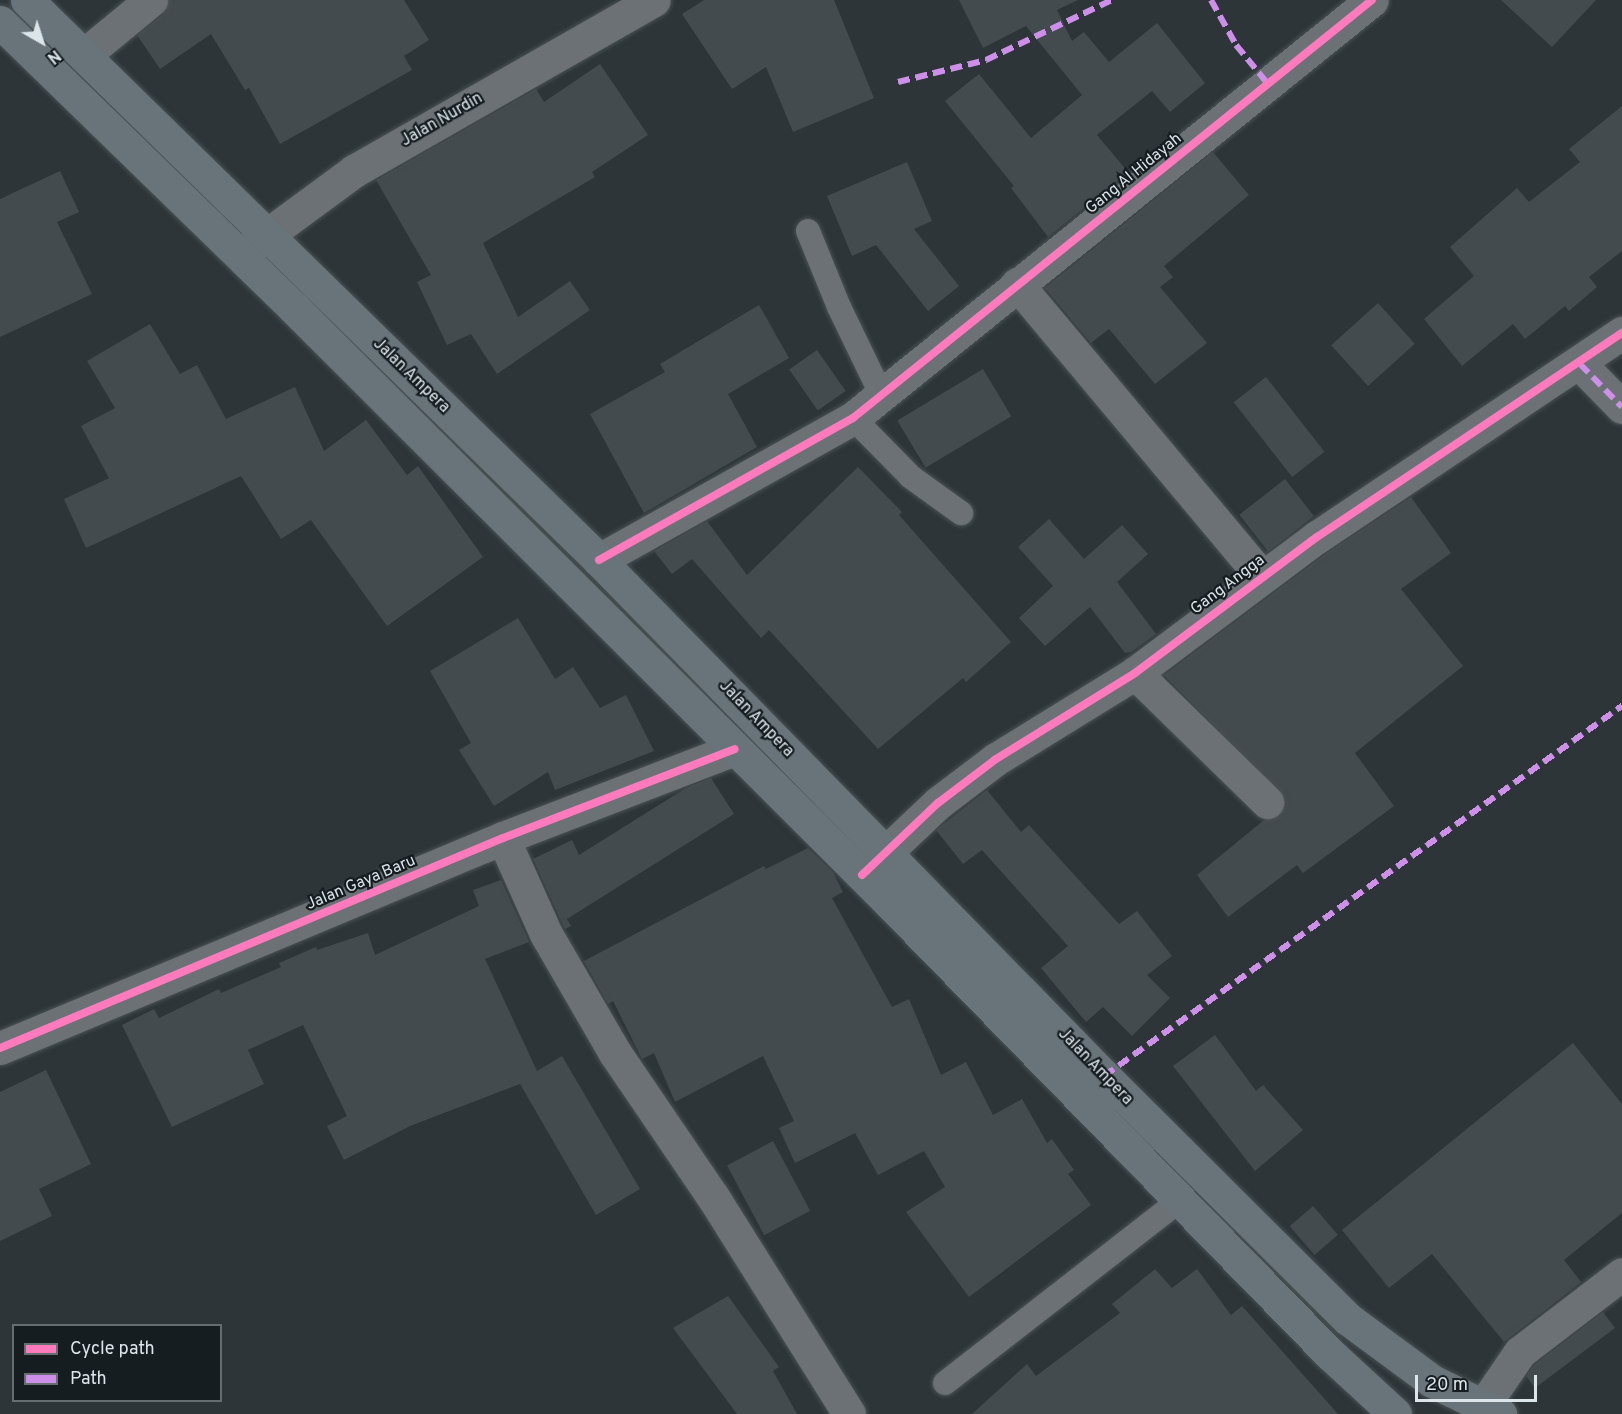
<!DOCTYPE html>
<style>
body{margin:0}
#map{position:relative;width:1622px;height:1414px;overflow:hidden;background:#2d3539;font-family:Overpass,sans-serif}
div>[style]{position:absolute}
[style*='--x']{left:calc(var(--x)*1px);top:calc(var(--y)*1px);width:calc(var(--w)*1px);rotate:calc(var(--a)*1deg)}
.building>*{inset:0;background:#444b4f;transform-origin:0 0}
.roads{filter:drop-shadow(0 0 2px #495154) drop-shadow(0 0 2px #495154)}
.lane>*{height:24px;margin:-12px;padding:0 12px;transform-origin:12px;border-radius:12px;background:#6b7174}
.street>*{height:33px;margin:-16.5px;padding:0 16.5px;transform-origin:16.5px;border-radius:16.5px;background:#6b7174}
.primary>*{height:33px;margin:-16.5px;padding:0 16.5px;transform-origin:16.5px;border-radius:16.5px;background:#687479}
.quiet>*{height:6px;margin-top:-3px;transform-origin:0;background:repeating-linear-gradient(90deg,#ce8fe9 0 12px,transparent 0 18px)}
.cycleway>*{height:8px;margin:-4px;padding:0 4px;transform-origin:4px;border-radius:4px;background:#fd7abc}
span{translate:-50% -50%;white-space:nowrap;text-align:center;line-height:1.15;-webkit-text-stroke:4.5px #161d21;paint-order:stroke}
.street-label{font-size:16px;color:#dbe5ea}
.legend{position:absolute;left:12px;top:1324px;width:210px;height:78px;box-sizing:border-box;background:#161d21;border:2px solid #656d71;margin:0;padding:8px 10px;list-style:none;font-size:18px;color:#dbe5ea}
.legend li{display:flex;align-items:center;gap:12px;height:30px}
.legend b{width:30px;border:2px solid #656d71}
.north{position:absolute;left:12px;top:12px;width:60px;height:60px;-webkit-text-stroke:4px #161d21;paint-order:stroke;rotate:141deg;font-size:16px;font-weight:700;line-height:24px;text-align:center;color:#dbe5ea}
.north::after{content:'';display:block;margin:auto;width:21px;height:27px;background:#dbe5ea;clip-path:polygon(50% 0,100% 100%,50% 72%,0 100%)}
.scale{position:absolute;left:1415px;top:1375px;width:122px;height:27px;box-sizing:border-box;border:3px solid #dbe5ea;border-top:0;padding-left:8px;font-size:18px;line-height:21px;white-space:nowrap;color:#dbe5ea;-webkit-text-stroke:4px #161d21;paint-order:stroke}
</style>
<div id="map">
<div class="building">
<div style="clip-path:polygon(169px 0,404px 0,429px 40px,404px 56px,412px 70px,280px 144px,249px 88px,245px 90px,211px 34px,160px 69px,137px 35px,163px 14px)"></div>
<div style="clip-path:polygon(704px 0,834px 0,874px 98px,793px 132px,766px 67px,732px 89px,682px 14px)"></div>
<div style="clip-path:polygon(959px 0,1078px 0,1057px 10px,1072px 41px,1084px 32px,1109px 62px,1157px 23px,1205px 83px,1170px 112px,1152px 91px,1097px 135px,1128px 172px,1048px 237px,1011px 188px,1014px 186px,945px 101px,979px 74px,1031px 138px,1082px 95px,1026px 26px,983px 48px)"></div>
<div style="clip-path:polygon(1501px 0,1596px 0,1552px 47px)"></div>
<div style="clip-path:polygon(600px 64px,648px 135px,592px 172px,595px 177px,483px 243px,518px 317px,570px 281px,590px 310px,497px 374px,471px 334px,447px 345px,417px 282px,431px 275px,376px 180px,536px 89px,544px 102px)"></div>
<div style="clip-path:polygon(1622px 106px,1622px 251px,1589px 277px,1597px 287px,1569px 311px,1565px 306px,1525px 339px,1513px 324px,1462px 366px,1424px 319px,1474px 276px,1450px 247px,1517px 188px,1529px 202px,1580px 162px,1569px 149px)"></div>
<div style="clip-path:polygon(1213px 152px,1249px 195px,1164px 266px,1173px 277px,1160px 287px,1207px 343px,1155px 384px,1109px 329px,1091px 343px,1045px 288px)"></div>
<div style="clip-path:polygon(907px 162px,932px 221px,914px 229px,959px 286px,928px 311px,876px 245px,852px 256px,827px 196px)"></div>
<div style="clip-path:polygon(60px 171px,79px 212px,57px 222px,92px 294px,0 337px,0 199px)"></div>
<div style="left:1378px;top:303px;width:55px;height:63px;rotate:48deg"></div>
<div style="clip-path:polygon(759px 305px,789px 358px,728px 394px,757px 447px,644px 513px,590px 414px,665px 372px,660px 364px)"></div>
<div style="clip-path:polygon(150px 324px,180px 374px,197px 365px,226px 419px,295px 387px,324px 451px,366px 420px,407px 475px,418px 466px,483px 557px,387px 626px,311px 520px,281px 539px,241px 476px,86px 548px,64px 499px,109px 478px,81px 426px,115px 408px,87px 361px)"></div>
<div style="left:817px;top:350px;width:50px;height:34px;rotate:55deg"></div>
<div style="left:983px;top:369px;width:55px;height:100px;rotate:59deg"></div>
<div style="left:1266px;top:377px;width:95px;height:41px;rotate:52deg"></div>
<div style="clip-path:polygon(858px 467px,902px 512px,899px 515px,1011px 642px,966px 682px,963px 678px,878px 749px,769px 630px,761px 638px,692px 559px,672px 574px,654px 551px,707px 521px,747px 575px)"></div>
<div style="left:1285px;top:479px;width:47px;height:58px;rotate:52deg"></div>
<div style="clip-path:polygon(1411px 497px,1451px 553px,1401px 589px,1463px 666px,1355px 753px,1394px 806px,1303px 873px,1297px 865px,1228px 917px,1197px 875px,1264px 820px,1280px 815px,1285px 798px,1164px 675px,1328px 552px)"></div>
<div style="clip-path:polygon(1049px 519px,1084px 559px,1122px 525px,1148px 554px,1117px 582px,1156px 634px,1131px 652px,1125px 653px,1090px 607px,1045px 646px,1019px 618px,1053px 586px,1018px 547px)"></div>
<div style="clip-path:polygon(518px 618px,555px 679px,573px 667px,600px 708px,626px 695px,654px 751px,555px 790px,548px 772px,494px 806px,459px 750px,471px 743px,430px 671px)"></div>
<div style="clip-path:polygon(711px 778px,734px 814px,567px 919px,571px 926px,565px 929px,533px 859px,572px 840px,579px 855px,686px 788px)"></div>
<div style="clip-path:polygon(987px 790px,1021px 832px,1029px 825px,1119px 924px,1137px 911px,1172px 956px,1147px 975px,1170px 998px,1132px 1036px,1103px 1007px,1086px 1022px,1041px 968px,1068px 946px,982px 850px,963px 864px,936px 830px)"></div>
<div style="clip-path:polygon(808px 848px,833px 872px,843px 892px,832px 898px,892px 1007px,909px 999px,941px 1075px,966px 1062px,993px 1115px,1022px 1099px,1047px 1143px,1052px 1139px,1074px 1170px,1068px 1174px,1091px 1205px,969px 1297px,906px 1212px,945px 1187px,924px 1151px,878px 1175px,855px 1133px,795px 1163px,779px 1128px,794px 1121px,763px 1056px,675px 1102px,654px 1053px,642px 1059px,613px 1001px,608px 1004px,584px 961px,764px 866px,766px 869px)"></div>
<div style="clip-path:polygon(501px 880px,529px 942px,485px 959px,537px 1071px,562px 1056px,640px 1189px,596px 1215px,520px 1084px,410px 1126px,344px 1160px,327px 1126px,347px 1116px,303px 1025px,248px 1050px,264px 1084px,172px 1127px,122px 1025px,154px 1009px,159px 1018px,219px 989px,221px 993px,281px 967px,279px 963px,316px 947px,317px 950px,368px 933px,375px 955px,479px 906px,473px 890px)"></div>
<div style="clip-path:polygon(1215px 1035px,1256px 1091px,1263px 1085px,1303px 1130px,1255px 1171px,1173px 1066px)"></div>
<div style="clip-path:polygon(1573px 1043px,1622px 1104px,1622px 1213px,1564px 1260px,1581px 1282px,1504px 1342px,1432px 1254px,1389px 1288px,1342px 1230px)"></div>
<div style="clip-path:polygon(46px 1070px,91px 1164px,39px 1189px,52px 1216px,0 1241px,0 1092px)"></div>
<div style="left:773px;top:1141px;width:79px;height:52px;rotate:62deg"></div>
<div style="left:1313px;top:1206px;width:38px;height:31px;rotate:49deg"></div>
<div style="clip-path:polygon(1155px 1269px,1172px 1288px,1197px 1269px,1231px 1315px,1242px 1306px,1338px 1414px,972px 1414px,1027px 1364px,1036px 1376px,1120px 1313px,1112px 1304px)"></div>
<div style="clip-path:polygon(728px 1296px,779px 1367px,773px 1371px,797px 1414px,737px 1414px,673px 1328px)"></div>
<div style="clip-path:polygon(1603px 1312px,1615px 1328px,1535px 1388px,1526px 1376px,1534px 1365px)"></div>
</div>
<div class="roads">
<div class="lane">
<div style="--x:808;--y:231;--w:82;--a:67.8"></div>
<div style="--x:839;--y:307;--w:94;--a:64.2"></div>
<div style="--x:853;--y:418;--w:83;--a:45.5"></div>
<div style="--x:911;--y:477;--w:62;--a:35.8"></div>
<div style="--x:945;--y:1383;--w:299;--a:-37.9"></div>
</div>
<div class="street">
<div style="--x:84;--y:55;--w:87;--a:-39.4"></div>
<div style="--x:244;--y:252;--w:137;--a:-36.4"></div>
<div style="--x:354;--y:171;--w:345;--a:-29.7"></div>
<div style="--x:1017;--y:284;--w:381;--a:50.1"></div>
<div style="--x:1580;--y:364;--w:60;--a:45.7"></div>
<div style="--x:599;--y:560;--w:291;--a:-29.2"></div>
<div style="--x:853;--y:418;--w:666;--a:-38.85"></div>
<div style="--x:1135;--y:673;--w:185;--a:44.3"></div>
<div style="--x:503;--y:838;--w:105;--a:65.9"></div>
<div style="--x:546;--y:934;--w:138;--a:59.9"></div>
<div style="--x:615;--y:1053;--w:174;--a:55.8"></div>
<div style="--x:713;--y:1197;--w:256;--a:57.9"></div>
<div style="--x:865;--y:872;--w:100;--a:-43.4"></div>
<div style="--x:938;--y:803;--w:73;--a:-37.2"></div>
<div style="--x:996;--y:759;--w:163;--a:-31.7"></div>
<div style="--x:1135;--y:673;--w:227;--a:-36.8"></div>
<div style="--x:1317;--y:537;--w:367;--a:-33.8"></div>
<div style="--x:0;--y:1048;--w:545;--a:-22.66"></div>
<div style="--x:503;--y:838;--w:248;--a:-21"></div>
<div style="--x:1483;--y:1406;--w:65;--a:-55.6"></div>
<div style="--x:1520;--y:1352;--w:128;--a:-37.4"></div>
</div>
<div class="primary">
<div style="--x:27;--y:0;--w:800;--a:44.39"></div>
<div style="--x:599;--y:560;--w:722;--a:45.62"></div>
<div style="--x:1104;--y:1076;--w:344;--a:44.9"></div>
<div style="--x:1348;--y:1319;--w:104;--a:36.4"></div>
<div style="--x:1432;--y:1381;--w:76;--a:25.9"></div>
<div style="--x:0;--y:22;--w:407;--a:44.2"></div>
<div style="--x:292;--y:306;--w:845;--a:44.95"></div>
<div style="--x:890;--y:903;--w:629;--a:45.71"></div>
<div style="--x:1329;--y:1353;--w:90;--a:42.7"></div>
</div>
</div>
<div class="quiet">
<div style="--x:1211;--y:0;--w:51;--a:60.9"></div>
<div style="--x:1236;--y:45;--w:50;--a:50.6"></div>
<div style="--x:898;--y:82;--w:91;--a:-14"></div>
<div style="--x:986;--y:60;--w:140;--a:-25.5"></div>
<div style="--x:1580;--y:364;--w:60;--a:45.7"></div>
<div style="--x:1104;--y:1076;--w:637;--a:-35.54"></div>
</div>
<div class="cycleway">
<div style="--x:599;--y:560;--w:291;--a:-29.2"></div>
<div style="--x:853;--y:418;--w:666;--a:-38.85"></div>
<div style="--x:862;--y:875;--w:105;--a:-43.5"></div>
<div style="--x:938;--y:803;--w:73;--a:-37.2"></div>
<div style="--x:996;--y:759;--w:163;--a:-31.7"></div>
<div style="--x:1135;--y:673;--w:227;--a:-36.8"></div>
<div style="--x:1317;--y:537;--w:367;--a:-33.8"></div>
<div style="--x:0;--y:1048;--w:545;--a:-22.66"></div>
<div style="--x:503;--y:838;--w:248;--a:-21"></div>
</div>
<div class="street-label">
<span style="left:442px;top:120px;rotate:-30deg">Jalan Nurdin</span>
<span style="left:1134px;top:174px;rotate:-39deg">Gang Al Hidayah</span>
<span style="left:411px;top:376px;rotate:44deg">Jalan Ampera</span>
<span style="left:1228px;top:585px;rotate:-37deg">Gang Angga</span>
<span style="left:756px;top:719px;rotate:46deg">Jalan Ampera</span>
<span style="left:361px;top:883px;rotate:-23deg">Jalan Gaya Baru</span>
<span style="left:1095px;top:1067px;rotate:46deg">Jalan Ampera</span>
</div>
<ul class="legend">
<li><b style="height:8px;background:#fd7abc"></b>Cycle path</li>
<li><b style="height:8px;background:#ce8fe9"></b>Path</li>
</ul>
<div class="north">N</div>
<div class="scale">20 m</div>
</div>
